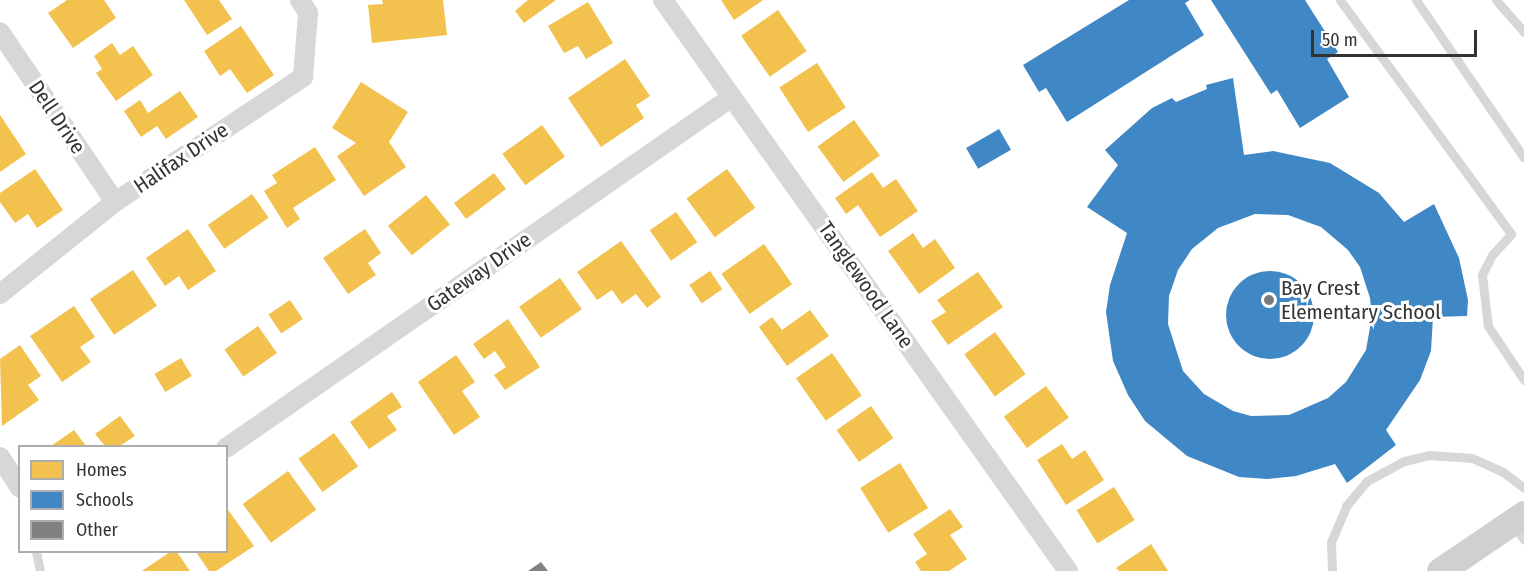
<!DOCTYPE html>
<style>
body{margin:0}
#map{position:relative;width:1524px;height:571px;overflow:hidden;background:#fff;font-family:"Fira Sans Condensed",sans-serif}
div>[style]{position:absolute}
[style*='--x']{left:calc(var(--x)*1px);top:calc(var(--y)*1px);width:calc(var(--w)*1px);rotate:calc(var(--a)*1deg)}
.homes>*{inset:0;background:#f2c14e;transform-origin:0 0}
.schools>*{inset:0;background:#3f88c5;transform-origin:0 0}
.round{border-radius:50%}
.building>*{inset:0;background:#818181}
.lane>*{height:9px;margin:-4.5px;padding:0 4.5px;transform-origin:4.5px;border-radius:4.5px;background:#d7d7d7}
.street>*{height:20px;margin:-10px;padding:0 10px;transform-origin:10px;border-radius:10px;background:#d7d7d7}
.secondary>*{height:27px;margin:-13.5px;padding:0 13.5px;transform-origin:13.5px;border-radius:13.5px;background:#d0d0d0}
.dots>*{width:16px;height:16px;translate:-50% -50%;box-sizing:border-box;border:3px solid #fff;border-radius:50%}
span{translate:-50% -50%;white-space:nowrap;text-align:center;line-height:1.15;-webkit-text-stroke:6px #fff;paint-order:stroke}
.street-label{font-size:21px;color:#333}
.poi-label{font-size:21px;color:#333}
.left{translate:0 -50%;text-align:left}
.legend{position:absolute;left:18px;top:445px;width:210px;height:108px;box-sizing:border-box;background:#fff;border:2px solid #adadad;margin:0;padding:8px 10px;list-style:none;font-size:18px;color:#333}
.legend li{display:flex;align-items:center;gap:12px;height:30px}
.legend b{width:30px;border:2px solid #adadad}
.scale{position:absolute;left:1311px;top:30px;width:166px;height:27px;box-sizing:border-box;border:3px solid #333;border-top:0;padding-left:8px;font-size:18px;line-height:21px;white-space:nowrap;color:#333;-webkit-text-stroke:4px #fff;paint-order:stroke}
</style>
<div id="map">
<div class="homes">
<div style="clip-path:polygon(67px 0,104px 0,116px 18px,73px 48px,48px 13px)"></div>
<div style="clip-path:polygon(184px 0,219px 0,232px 19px,207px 35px)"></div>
<div style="clip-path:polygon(382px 0,443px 0,447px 35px,372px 43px,368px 5px,383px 4px)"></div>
<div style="clip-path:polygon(528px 0,556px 0,524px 23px,515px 11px)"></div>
<div style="clip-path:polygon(721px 0,763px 0,734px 20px)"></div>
<div style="clip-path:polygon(588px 2px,613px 43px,586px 59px,578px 46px,564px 53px,548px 26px)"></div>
<div style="left:778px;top:10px;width:50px;height:45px;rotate:55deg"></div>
<div style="clip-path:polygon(241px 26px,274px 75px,247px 93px,230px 69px,220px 76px,204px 51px)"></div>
<div style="clip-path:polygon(112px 43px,120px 55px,133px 46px,153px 75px,116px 101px,96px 73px,102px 69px,94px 56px)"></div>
<div style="clip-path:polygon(625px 59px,650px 96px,636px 105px,644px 118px,601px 147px,568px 98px)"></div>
<div style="left:817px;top:63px;width:53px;height:45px;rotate:57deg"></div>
<div style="clip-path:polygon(361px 82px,408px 112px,389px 142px,406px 167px,364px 196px,337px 156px,356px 143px,332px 128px)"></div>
<div style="clip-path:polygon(180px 91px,198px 117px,166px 139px,157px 126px,141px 137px,124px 111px,140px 100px,148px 113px)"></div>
<div style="clip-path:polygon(0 115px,26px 154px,0 172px)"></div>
<div style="left:854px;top:120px;width:44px;height:45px;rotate:54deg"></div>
<div style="left:542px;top:125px;width:39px;height:49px;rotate:54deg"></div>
<div style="clip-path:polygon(315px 147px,336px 180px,293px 208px,300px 219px,287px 228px,264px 191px,277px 183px,272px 175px)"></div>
<div style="clip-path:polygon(35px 169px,63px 210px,37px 228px,28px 214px,15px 223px,0 202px,0 193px)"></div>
<div style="left:727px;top:169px;width:48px;height:50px;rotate:54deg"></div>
<div style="clip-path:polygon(872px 172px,883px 188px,896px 179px,918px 211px,880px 237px,858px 205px,846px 214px,835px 198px)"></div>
<div style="left:494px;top:173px;width:20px;height:50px;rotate:53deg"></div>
<div style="left:252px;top:194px;width:29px;height:54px;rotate:55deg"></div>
<div style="left:426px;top:195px;width:38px;height:49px;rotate:51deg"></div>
<div style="left:676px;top:212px;width:37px;height:32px;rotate:55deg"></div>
<div style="clip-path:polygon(188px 229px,216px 271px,188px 290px,179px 276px,165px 286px,146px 258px)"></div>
<div style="clip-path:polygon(365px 229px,381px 253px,368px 263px,376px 275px,348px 294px,323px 258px)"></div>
<div style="clip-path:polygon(913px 233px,923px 248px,935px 239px,955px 268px,919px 294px,888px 251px)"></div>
<div style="clip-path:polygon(621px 241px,661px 297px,647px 308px,636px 294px,622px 304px,612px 290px,597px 300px,577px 272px)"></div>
<div style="left:764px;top:244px;width:49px;height:52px;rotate:55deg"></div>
<div style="left:133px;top:270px;width:43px;height:52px;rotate:56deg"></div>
<div style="left:710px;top:271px;width:22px;height:25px;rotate:56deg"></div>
<div style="clip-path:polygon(978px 272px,1003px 307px,948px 345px,931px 321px,946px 312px,937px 300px)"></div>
<div style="left:560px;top:278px;width:38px;height:50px;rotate:55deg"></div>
<div style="left:290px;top:300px;width:23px;height:26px;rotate:56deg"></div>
<div style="clip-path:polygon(74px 306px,95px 337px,80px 347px,91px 362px,62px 382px,30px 336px)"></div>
<div style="clip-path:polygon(810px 310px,829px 336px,787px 366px,759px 327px,772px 317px,782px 330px)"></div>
<div style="clip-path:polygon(508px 319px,540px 367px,505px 390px,494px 375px,506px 367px,495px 351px,484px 359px,473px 344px)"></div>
<div style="left:258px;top:326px;width:33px;height:41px;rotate:55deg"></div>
<div style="left:995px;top:332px;width:52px;height:38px;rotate:54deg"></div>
<div style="clip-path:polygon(20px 345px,41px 376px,28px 385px,39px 400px,2px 426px,0 359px)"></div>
<div style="left:832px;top:353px;width:52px;height:44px;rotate:55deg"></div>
<div style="clip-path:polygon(456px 355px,475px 382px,462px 391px,480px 417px,454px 435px,418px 382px)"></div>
<div style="left:181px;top:358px;width:21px;height:31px;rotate:59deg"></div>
<div style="left:1046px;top:386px;width:39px;height:52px;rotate:54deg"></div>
<div style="clip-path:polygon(392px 392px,402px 407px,387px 416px,397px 430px,369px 449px,350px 422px)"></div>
<div style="left:871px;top:406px;width:39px;height:42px;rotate:55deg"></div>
<div style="clip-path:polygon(120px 416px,135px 436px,120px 446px,105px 446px,95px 434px)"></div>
<div style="clip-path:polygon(74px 430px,86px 446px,51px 446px)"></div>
<div style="left:334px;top:433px;width:41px;height:44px;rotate:54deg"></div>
<div style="clip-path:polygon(1062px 444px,1072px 459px,1085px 450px,1104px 480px,1066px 505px,1037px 460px)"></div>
<div style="left:900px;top:463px;width:53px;height:47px;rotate:58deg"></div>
<div style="left:288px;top:471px;width:48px;height:56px;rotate:54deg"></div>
<div style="left:1114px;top:487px;width:39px;height:44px;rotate:58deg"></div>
<div style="clip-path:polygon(226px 507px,254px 546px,216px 571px,209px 571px,196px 552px,226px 552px)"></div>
<div style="clip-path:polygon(950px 509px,963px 527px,950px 535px,967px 559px,949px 571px,921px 571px,915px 562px,927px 554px,913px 534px)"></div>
<div style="clip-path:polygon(1151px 544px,1168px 571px,1119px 571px,1116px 568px)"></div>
<div style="clip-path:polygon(170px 552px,177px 552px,190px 571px,142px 571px)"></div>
</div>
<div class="schools">
<div style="clip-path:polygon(1129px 0,1190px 0,1185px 3px,1204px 35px,1067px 122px,1046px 88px,1039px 92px,1023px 65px)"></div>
<div style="clip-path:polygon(1211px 0,1305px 0,1338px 52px,1327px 59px,1349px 97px,1300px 128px,1277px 90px,1271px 94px)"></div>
<div style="clip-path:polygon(evenodd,1233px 78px,1244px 155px,1273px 151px,1330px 163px,1379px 193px,1404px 222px,1434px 204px,1459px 258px,1468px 300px,1467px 316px,1433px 317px,1431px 351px,1420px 380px,1386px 430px,1396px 445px,1347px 483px,1335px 464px,1296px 476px,1267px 479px,1239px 477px,1187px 456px,1145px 421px,1128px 395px,1113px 361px,1106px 312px,1110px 285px,1127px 233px,1087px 207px,1118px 165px,1105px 150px,1152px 108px,1172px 98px,1176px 102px,1207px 89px,1206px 85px,1233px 78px,1255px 214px,1288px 215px,1321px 227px,1348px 250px,1360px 267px,1370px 298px,1372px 316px,1366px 350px,1346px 382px,1328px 398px,1289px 415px,1251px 416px,1233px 411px,1204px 394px,1183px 371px,1168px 324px,1169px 296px,1178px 270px,1192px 249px,1218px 228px,1255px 214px)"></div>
<div style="left:999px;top:129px;width:24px;height:38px;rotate:60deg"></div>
<div class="round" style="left:1226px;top:271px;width:88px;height:88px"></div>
</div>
<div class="building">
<div style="clip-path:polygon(541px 562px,548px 571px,528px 571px)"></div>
</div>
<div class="lane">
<div style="--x:1340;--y:0;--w:290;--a:53.8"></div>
<div style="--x:1511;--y:234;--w:28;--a:132"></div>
<div style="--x:1492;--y:255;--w:22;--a:117"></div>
<div style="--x:1482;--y:275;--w:51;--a:83.3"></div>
<div style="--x:1488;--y:326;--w:65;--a:56.3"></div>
<div style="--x:1416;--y:0;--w:191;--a:55.6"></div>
<div style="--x:1496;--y:0;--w:43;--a:48.8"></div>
<div style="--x:1513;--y:524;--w:19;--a:55"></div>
<div style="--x:36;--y:552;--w:19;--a:78"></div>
<div style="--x:1332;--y:571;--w:29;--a:-92"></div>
<div style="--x:1331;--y:542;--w:39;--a:-67"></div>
<div style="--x:1346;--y:506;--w:33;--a:-50"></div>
<div style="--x:1367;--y:481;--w:42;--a:-28.4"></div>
<div style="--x:1404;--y:461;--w:26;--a:-13"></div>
<div style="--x:1429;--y:455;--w:43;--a:4"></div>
<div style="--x:1472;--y:458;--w:34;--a:24"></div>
<div style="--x:1503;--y:472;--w:26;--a:37"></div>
</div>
<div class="street">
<div style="--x:663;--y:0;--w:700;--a:54.65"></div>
<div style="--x:0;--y:32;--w:205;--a:55.9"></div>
<div style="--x:0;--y:294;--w:147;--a:-38.7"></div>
<div style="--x:115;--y:202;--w:226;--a:-33.6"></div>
<div style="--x:303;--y:77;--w:64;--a:-85.5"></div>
<div style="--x:308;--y:13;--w:15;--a:-122"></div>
<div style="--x:226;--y:448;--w:616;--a:-34.75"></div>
<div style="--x:0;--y:457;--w:37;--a:57"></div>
</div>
<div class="secondary">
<div style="--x:1440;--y:571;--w:102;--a:-34.2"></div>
</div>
<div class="dots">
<div style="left:1269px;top:300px;background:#7a7a7a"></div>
</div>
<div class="street-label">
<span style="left:57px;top:117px;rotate:56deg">Dell Drive</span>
<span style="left:181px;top:158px;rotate:-34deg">Halifax Drive</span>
<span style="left:479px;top:272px;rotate:-35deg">Gateway Drive</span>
<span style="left:866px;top:285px;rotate:55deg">Tanglewood Lane</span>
</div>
<div class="poi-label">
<span class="left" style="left:1281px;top:300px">Bay Crest<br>Elementary School</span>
</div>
<ul class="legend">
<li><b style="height:16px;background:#f2c14e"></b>Homes</li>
<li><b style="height:16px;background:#3f88c5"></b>Schools</li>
<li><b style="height:16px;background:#818181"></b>Other</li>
</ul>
<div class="scale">50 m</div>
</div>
